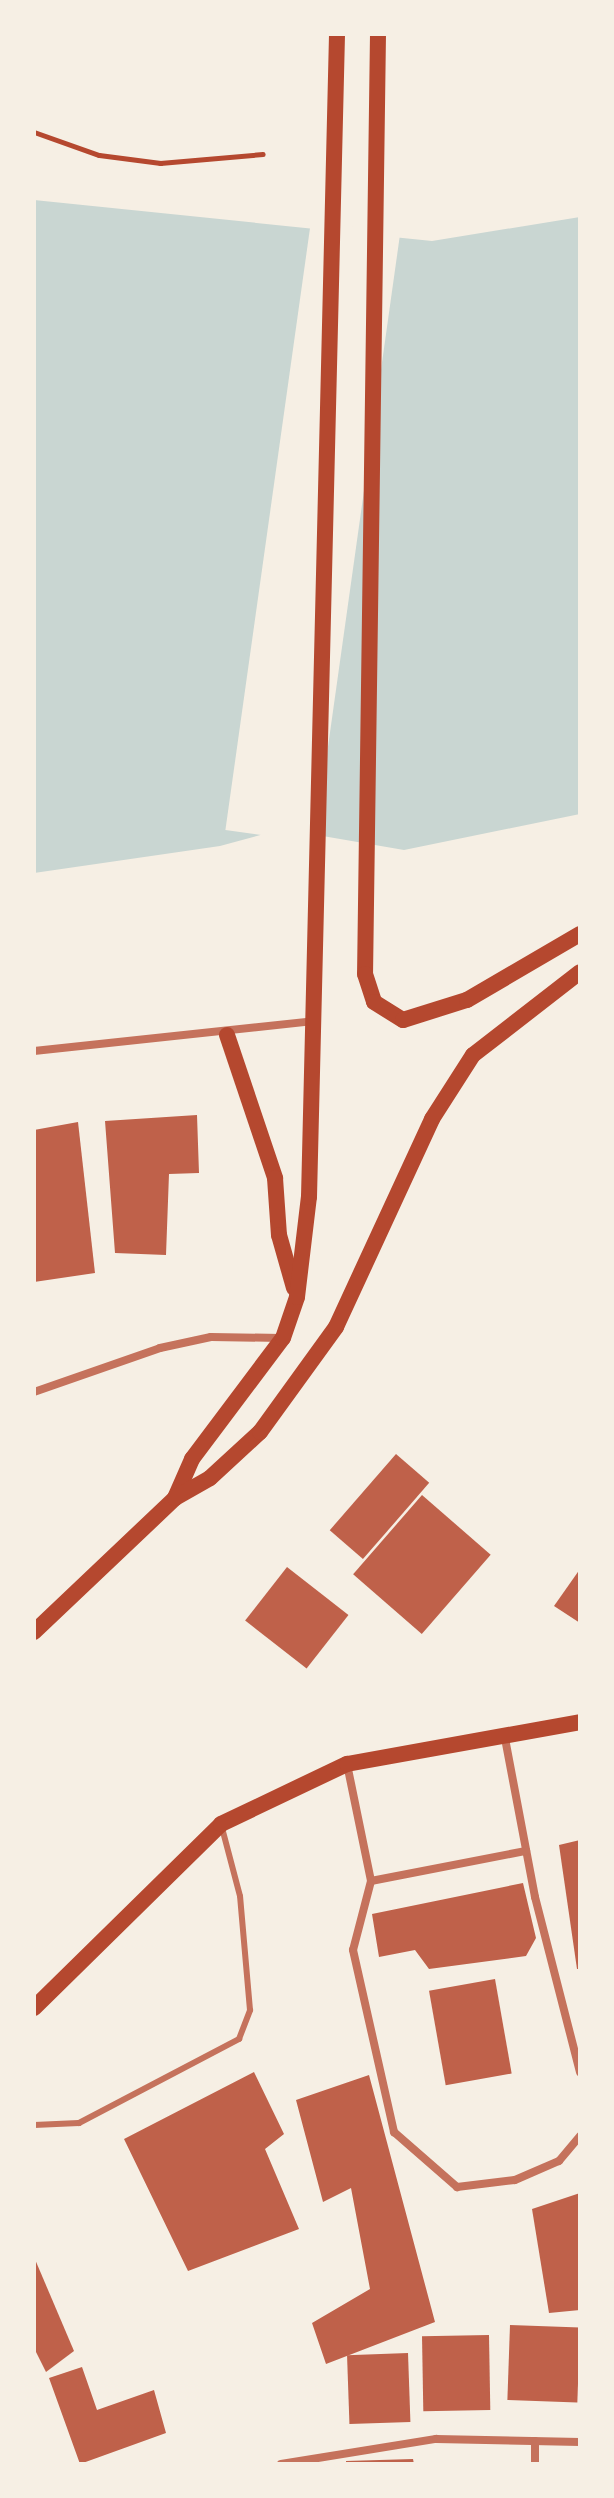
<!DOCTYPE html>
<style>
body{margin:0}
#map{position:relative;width:614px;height:2498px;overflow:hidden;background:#f6efe4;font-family:Quicksand,sans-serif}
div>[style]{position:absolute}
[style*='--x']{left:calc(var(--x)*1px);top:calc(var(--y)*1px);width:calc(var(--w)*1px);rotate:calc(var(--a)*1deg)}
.water>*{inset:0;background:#c9d6d2}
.pier>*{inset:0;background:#f6efe4;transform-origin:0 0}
.building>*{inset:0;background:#bf614a;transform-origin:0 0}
.path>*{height:5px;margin:-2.5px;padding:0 2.5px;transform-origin:2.5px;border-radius:2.5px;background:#b5482f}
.service>*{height:6px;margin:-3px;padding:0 3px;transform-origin:3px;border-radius:3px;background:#c5725c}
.minor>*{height:8px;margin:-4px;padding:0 4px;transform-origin:4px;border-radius:4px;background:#c5725c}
.secondary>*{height:16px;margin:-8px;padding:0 8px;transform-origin:8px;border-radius:8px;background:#b5482f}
span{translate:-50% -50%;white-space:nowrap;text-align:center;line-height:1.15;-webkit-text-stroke:6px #f6efe4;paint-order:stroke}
.frame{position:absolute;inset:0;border:36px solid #f6efe4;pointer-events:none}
</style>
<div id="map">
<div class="water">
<div style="clip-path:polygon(34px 200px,432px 241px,580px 217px,580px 814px,404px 850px,282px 829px,220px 846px,34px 873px)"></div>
</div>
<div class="pier">
<div style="left:311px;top:221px;width:90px;height:615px;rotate:8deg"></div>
</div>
<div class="building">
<div style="clip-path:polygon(197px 1115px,199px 1173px,169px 1174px,166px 1255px,115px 1253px,105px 1121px)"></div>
<div style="clip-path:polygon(78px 1122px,95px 1273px,34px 1282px,34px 1130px)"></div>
<div style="left:396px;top:1454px;width:44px;height:101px;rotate:41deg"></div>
<div style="left:422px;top:1495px;width:91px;height:105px;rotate:41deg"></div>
<div style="left:287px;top:1567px;width:78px;height:68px;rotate:38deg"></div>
<div style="clip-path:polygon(580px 1569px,580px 1623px,554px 1606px)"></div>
<div style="clip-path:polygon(580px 1840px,580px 1969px,577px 1969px,559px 1845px)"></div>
<div style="clip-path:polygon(523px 1883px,536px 1938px,526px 1956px,429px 1969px,415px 1950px,379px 1957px,372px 1914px)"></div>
<div style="left:495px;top:1979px;width:96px;height:67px;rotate:80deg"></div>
<div style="clip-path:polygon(254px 2072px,284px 2134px,265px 2149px,299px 2229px,188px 2271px,124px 2139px)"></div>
<div style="clip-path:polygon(369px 2075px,435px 2322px,326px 2364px,312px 2323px,370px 2289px,351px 2188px,323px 2202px,296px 2100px)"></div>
<div style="clip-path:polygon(580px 2193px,580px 2310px,549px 2313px,532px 2209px)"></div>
<div style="clip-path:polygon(34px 2257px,74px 2351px,46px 2372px,34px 2348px)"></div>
<div style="left:510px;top:2325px;width:70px;height:75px;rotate:2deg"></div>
<div style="left:489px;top:2335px;width:75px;height:67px;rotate:89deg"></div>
<div style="left:408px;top:2353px;width:69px;height:61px;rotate:88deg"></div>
<div style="clip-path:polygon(82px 2367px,97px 2410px,154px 2390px,166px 2433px,80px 2464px,49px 2378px)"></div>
<div style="clip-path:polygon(413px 2459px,414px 2464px,346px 2464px,346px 2461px)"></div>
</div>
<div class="path">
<div style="--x:34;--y:132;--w:69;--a:19.5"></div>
<div style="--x:99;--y:155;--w:62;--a:7.5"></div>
<div style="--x:160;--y:163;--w:103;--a:-5"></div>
</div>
<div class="service">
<div style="--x:34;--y:2125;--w:45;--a:-2.5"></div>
<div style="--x:79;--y:2123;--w:181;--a:-27.7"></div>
<div style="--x:239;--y:2039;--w:31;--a:-69"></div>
<div style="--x:250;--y:2010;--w:114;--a:-95"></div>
<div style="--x:240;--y:1896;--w:70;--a:-104.8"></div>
</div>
<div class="minor">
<div style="--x:34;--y:1051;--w:281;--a:-6.1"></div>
<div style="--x:34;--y:1392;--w:133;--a:-19.2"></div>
<div style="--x:160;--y:1348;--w:52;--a:-12.2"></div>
<div style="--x:211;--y:1337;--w:71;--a:0.8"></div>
<div style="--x:504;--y:1733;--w:167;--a:79.3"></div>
<div style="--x:535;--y:1897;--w:181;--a:75.6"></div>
<div style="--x:347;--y:1764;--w:119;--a:78.4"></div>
<div style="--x:371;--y:1881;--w:71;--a:104.6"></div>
<div style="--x:353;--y:1950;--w:187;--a:77.3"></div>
<div style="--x:394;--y:2132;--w:84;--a:41.1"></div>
<div style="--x:457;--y:2187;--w:58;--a:-6.9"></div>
<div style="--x:515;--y:2180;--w:48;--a:-23.4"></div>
<div style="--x:559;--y:2161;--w:33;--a:-50"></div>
<div style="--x:371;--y:1881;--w:158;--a:-11"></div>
<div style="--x:281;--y:2464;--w:157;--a:-9.2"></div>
<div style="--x:436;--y:2439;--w:144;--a:1.2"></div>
<div style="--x:535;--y:2464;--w:23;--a:-90"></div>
</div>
<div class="secondary">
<div style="--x:378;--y:34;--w:940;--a:90.79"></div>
<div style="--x:365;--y:974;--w:29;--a:72"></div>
<div style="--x:374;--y:1002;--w:34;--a:32"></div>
<div style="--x:403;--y:1020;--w:67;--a:-17.4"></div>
<div style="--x:467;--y:1000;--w:131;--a:-30.3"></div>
<div style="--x:227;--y:1035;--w:151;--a:71.4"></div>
<div style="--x:275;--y:1178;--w:57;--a:86"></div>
<div style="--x:279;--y:1235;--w:55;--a:74.2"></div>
<div style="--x:175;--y:1498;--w:43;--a:-66.4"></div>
<div style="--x:192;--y:1459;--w:151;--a:-53.1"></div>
<div style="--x:283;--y:1338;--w:43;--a:-71.1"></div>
<div style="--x:297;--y:1297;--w:101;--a:-83.2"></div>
<div style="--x:309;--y:1197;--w:1163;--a:-88.62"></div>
<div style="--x:34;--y:1632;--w:195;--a:-43.5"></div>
<div style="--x:175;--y:1498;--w:40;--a:-29.7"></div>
<div style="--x:210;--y:1478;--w:68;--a:-42.6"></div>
<div style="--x:260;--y:1432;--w:130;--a:-54.1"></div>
<div style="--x:336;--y:1327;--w:229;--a:-65.2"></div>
<div style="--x:432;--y:1119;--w:76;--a:-57.4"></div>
<div style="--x:473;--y:1055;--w:135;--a:-37.8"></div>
<div style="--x:34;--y:2008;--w:262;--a:-44.5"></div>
<div style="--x:221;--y:1824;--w:140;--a:-25.5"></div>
<div style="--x:347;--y:1764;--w:237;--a:-10.2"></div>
</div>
<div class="frame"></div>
</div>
